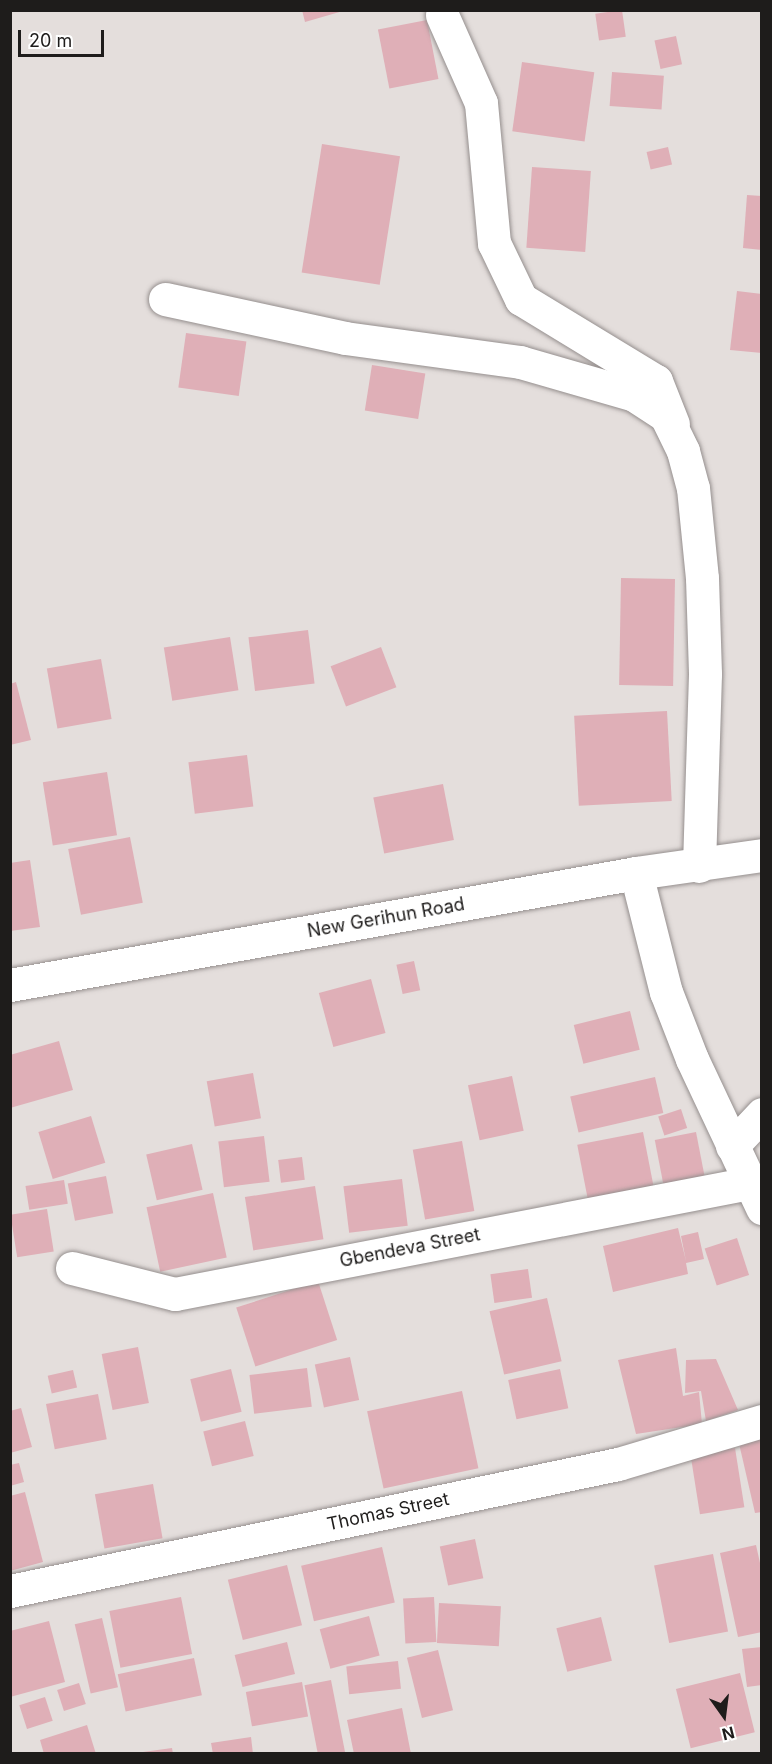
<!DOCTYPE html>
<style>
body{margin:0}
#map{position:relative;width:772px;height:1764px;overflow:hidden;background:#e4dedc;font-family:Inter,sans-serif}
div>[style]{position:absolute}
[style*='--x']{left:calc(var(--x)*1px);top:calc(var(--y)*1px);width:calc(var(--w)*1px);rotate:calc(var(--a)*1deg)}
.building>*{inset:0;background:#dfafb7;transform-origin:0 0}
.roads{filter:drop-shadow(0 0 2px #958f8e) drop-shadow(0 0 2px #958f8e)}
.minor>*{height:33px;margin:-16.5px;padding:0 16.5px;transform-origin:16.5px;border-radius:16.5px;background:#fff}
span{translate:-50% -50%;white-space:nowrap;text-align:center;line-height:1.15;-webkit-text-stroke:4.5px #fff;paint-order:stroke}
.street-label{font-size:18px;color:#1e1c1b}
.frame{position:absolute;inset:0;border:12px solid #1e1c1b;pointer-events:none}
.north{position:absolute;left:694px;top:1686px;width:60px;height:60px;-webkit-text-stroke:4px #fff;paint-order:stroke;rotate:166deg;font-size:16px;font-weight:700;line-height:24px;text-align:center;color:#1e1c1b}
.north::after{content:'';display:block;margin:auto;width:21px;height:27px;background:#1e1c1b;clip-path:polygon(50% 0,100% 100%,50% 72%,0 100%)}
.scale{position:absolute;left:18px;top:30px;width:86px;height:27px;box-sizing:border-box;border:3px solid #1e1c1b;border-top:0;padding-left:8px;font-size:18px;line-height:21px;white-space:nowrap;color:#1e1c1b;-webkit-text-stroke:4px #fff;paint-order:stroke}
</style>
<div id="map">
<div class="building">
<div style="clip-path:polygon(302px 10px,343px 10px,343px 11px,305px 22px)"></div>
<div style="left:622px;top:10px;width:27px;height:27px;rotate:82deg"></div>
<div style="left:427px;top:20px;width:60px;height:50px;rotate:79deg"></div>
<div style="left:676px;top:36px;width:29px;height:22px;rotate:78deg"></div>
<div style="left:522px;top:62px;width:73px;height:70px;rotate:8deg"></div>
<div style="left:612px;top:72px;width:52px;height:34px;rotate:4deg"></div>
<div style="left:322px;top:144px;width:79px;height:130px;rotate:9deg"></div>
<div style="left:668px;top:147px;width:18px;height:22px;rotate:77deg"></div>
<div style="left:532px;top:167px;width:59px;height:81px;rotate:4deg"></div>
<div style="clip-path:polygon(747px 195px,762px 196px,762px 250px,743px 248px)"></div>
<div style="clip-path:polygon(737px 291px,762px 294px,762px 353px,730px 350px)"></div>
<div style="left:186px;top:333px;width:61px;height:55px;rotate:8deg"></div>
<div style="left:372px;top:365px;width:54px;height:46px;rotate:9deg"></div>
<div style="left:621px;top:578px;width:54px;height:107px;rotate:1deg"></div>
<div style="left:308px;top:630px;width:54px;height:60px;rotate:83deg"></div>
<div style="left:230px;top:637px;width:54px;height:67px;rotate:81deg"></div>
<div style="left:381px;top:647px;width:43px;height:54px;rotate:69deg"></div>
<div style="left:101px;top:659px;width:61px;height:55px;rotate:80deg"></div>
<div style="clip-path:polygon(16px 682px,31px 740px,10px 745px,10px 684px)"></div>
<div style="left:667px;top:711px;width:90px;height:93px;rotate:87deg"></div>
<div style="left:247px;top:755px;width:52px;height:59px;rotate:83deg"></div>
<div style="left:107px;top:772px;width:64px;height:65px;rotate:81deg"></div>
<div style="left:443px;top:784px;width:57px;height:71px;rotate:79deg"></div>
<div style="left:130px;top:837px;width:67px;height:63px;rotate:79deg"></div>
<div style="clip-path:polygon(30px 860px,40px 927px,10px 931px,10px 863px)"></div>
<div style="left:414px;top:961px;width:30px;height:18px;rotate:78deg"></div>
<div style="left:371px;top:979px;width:56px;height:54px;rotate:75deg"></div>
<div style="left:630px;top:1011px;width:40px;height:58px;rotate:76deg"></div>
<div style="clip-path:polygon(59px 1041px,73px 1090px,10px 1108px,10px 1055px)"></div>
<div style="left:253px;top:1073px;width:46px;height:47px;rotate:80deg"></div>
<div style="left:512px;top:1076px;width:56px;height:45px;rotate:78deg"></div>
<div style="left:655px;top:1077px;width:37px;height:87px;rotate:77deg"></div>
<div style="left:681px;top:1109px;width:20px;height:24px;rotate:72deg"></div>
<div style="left:91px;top:1116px;width:49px;height:55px;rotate:73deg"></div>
<div style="left:643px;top:1132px;width:57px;height:67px;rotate:79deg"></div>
<div style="left:696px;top:1132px;width:46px;height:42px;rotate:79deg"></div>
<div style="left:264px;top:1136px;width:46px;height:46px;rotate:83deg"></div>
<div style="left:462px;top:1141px;width:71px;height:50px;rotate:80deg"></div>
<div style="left:192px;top:1144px;width:47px;height:47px;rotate:77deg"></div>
<div style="left:302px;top:1157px;width:23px;height:24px;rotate:83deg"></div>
<div style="left:106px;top:1176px;width:38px;height:39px;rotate:79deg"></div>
<div style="left:402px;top:1179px;width:47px;height:59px;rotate:83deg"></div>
<div style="left:64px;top:1180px;width:24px;height:39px;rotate:81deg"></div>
<div style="left:315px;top:1186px;width:54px;height:71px;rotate:81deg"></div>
<div style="left:213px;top:1193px;width:66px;height:68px;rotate:78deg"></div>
<div style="left:47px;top:1209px;width:43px;height:37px;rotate:81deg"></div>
<div style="clip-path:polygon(678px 1228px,686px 1261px,681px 1236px,698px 1232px,704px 1259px,686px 1263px,688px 1274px,613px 1292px,603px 1246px)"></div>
<div style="left:737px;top:1238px;width:39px;height:34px;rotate:72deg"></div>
<div style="left:528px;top:1269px;width:29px;height:38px;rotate:82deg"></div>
<div style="left:318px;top:1281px;width:62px;height:86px;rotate:72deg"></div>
<div style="left:547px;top:1298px;width:65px;height:59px;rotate:77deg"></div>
<div style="left:138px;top:1347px;width:57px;height:37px;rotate:79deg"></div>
<div style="clip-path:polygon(676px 1348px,683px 1396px,699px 1392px,702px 1424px,636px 1434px,618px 1360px)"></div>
<div style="left:350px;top:1357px;width:44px;height:36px;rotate:78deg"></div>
<div style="clip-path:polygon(716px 1359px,738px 1410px,706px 1421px,701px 1391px,685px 1393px,686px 1360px)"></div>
<div style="left:307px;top:1368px;width:39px;height:58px;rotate:83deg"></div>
<div style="left:231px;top:1369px;width:44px;height:42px;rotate:76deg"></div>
<div style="left:560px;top:1369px;width:40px;height:53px;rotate:78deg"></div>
<div style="left:73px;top:1370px;width:18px;height:26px;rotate:77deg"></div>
<div style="left:462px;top:1391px;width:79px;height:97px;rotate:78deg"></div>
<div style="left:98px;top:1394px;width:46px;height:53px;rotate:79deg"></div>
<div style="clip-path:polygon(21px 1408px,32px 1447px,10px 1453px,10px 1411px)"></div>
<div style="left:245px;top:1421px;width:36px;height:43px;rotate:76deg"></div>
<div style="clip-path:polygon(762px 1434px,762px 1512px,755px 1513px,738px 1439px)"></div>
<div style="left:735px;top:1448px;width:60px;height:45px;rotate:81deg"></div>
<div style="clip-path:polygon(19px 1463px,24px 1482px,10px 1486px,10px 1465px)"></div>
<div style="left:153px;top:1484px;width:55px;height:59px;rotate:80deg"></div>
<div style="clip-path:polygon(25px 1492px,43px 1562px,10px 1571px,10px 1496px)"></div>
<div style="left:475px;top:1539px;width:40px;height:36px;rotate:78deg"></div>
<div style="clip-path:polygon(756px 1545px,762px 1572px,762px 1632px,738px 1637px,720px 1553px)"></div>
<div style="left:382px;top:1547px;width:57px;height:83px;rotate:77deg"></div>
<div style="left:713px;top:1554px;width:79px;height:60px;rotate:79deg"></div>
<div style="left:287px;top:1565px;width:62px;height:61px;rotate:76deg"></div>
<div style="left:181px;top:1597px;width:58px;height:73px;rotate:79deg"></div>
<div style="left:434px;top:1597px;width:45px;height:31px;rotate:87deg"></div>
<div style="left:439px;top:1603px;width:62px;height:40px;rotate:3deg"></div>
<div style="left:369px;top:1616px;width:41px;height:51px;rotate:75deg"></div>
<div style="left:601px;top:1617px;width:45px;height:46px;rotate:76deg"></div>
<div style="left:102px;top:1618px;width:71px;height:28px;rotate:77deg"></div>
<div style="clip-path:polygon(49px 1621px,65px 1682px,10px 1697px,10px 1631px)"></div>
<div style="left:287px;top:1642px;width:33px;height:54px;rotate:76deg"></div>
<div style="clip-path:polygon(762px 1647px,762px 1685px,747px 1687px,742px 1649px)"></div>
<div style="left:438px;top:1650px;width:62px;height:32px;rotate:76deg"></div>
<div style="left:194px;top:1658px;width:38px;height:78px;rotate:78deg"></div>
<div style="left:398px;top:1661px;width:28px;height:52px;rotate:84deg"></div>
<div style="left:740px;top:1673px;width:61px;height:66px;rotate:76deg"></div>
<div style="left:331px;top:1680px;width:76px;height:27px;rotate:79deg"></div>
<div style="left:302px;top:1682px;width:35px;height:57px;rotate:80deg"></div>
<div style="left:79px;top:1683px;width:22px;height:23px;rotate:72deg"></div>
<div style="left:45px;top:1697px;width:25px;height:27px;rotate:72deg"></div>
<div style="clip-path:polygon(402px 1708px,411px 1754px,354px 1754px,347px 1720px)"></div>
<div style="clip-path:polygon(87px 1725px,96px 1754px,44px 1754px,40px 1740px)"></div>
<div style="clip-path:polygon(251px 1737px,253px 1754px,213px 1754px,211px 1743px)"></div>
<div style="clip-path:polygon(172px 1748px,173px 1754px,143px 1754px,143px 1752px)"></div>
</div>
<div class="roads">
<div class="minor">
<div style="--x:442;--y:15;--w:96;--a:66.1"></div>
<div style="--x:481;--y:103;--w:141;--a:84.7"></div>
<div style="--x:494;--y:243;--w:62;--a:64.3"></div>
<div style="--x:521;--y:299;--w:158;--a:31.3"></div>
<div style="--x:656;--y:381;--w:46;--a:68.4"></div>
<div style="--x:165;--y:299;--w:184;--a:12.2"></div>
<div style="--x:345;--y:338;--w:177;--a:7.8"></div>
<div style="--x:520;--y:362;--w:119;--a:16.1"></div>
<div style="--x:634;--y:395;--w:38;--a:33"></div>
<div style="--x:666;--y:416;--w:39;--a:64"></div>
<div style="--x:683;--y:451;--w:38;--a:75"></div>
<div style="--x:693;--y:488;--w:90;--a:84.3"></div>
<div style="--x:702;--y:578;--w:96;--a:88.2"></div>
<div style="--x:705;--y:674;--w:192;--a:91.8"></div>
<div style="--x:636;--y:873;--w:123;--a:75.9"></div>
<div style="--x:666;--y:992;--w:72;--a:68.8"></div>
<div style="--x:692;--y:1059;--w:165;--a:64.8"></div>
<div style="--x:10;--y:985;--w:636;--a:-10.14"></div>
<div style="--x:636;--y:873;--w:127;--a:-8.1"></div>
<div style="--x:732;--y:1146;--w:44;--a:-46.8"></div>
<div style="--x:72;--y:1268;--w:106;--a:14.2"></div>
<div style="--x:175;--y:1294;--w:586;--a:-10.93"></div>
<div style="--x:10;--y:1591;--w:621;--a:-11.8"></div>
<div style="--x:618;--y:1464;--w:150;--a:-16.6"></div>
</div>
</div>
<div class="street-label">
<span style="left:386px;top:918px;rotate:-10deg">New Gerihun Road</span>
<span style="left:410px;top:1248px;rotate:-11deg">Gbendeva Street</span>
<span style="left:388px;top:1512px;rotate:-12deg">Thomas Street</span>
</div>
<div class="frame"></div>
<div class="north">N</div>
<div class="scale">20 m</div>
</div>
